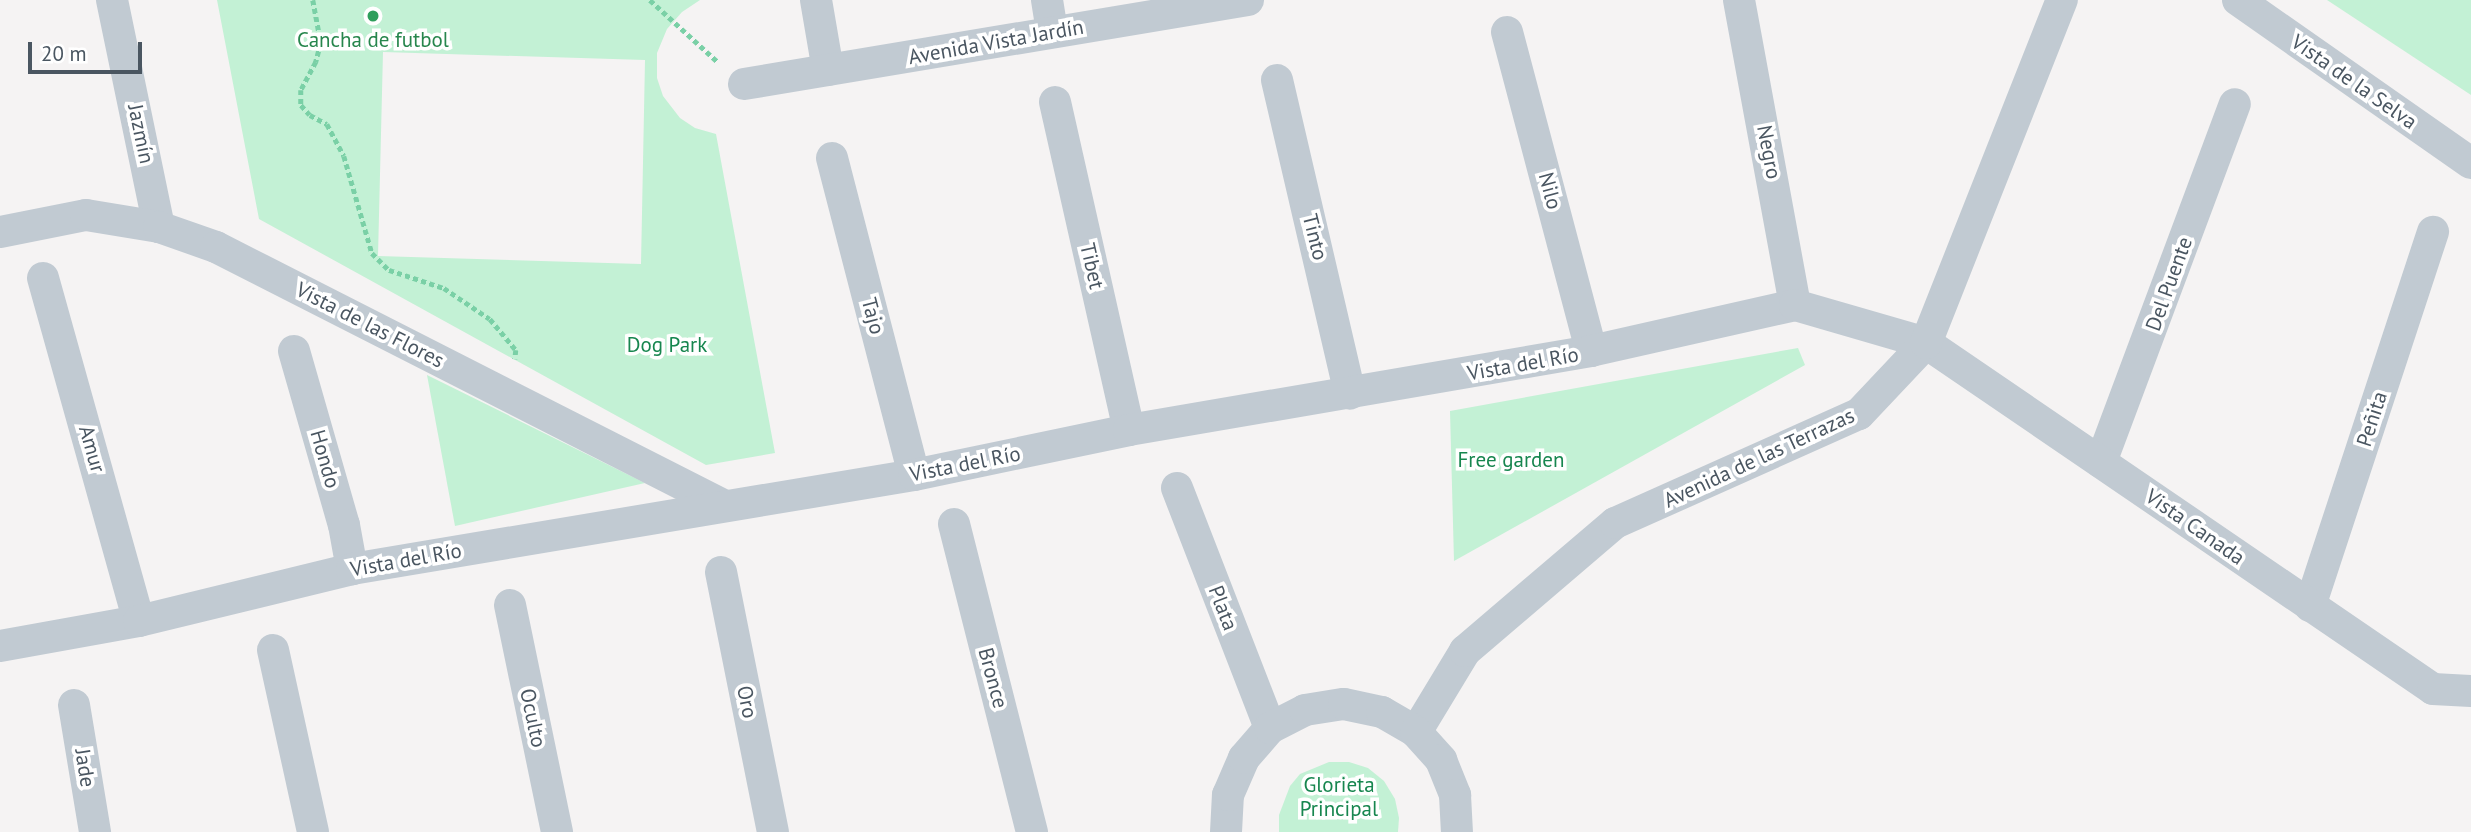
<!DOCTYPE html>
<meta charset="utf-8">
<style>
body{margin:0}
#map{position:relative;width:2471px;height:832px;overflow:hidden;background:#f5f3f3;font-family:"PT Sans",sans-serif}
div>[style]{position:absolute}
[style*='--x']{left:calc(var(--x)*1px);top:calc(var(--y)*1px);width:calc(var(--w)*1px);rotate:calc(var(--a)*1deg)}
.green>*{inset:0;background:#c3f1d5}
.path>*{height:4.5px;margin-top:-2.25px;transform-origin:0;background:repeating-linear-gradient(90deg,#7ad0a6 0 5px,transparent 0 8.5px)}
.minor>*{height:32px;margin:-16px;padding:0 16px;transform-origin:16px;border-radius:16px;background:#c1cad2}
.dots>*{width:19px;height:19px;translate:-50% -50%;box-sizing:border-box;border:4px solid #fff;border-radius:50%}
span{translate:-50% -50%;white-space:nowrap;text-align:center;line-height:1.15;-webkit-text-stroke:7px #fff;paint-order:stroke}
.leisure-label{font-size:21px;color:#27864d}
.street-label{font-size:21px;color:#4a5661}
.park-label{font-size:21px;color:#17864f}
.scale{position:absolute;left:28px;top:42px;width:114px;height:32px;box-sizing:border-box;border:4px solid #4a5661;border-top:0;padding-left:9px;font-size:21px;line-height:24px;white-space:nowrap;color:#4a5661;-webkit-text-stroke:5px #fff;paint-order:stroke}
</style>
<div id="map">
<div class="green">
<div style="clip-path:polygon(evenodd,217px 0,700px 0,682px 12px,667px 29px,657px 53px,657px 78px,663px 96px,680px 118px,695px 128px,716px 134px,775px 453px,706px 465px,259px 219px,217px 0,383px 52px,645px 60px,641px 264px,378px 256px,383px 52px)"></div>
<div style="clip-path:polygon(2327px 0,2471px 0,2471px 95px)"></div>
<div style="clip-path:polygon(1798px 348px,1805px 365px,1454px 561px,1450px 411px)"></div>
<div style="clip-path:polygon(427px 375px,645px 483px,455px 526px)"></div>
<div style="clip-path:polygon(1329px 762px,1349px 762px,1368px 768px,1384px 781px,1395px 799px,1399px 818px,1398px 832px,1279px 832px,1279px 815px,1290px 786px,1300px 774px)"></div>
</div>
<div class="path">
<div style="--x:313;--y:0;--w:44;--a:79.5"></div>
<div style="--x:321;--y:43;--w:20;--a:105"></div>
<div style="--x:316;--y:62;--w:32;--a:118"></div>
<div style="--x:301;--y:90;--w:15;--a:90"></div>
<div style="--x:301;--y:105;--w:13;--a:48"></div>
<div style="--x:310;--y:115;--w:19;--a:28"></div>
<div style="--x:327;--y:124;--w:36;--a:62"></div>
<div style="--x:344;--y:156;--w:101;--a:73.9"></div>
<div style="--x:372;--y:253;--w:24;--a:45"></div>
<div style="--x:389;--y:270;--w:58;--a:18.1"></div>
<div style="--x:444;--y:288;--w:55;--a:34"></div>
<div style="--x:490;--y:319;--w:40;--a:50"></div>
<div style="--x:516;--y:350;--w:9;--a:96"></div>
<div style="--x:650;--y:0;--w:93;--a:42.4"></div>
</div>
<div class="minor">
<div style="--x:112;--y:0;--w:232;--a:78.3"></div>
<div style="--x:816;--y:0;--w:71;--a:80.3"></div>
<div style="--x:1047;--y:0;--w:32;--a:81"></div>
<div style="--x:1739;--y:0;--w:310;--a:79.6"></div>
<div style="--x:2238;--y:0;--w:284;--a:35"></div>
<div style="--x:1507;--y:32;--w:330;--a:75.2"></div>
<div style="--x:1277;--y:80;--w:322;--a:76.9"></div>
<div style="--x:744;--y:84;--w:511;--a:-9.46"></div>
<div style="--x:1055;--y:102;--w:336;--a:77.3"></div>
<div style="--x:832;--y:158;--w:327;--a:75.5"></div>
<div style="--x:0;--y:232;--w:88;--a:-11.2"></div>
<div style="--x:86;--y:215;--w:74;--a:9.3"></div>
<div style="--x:159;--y:227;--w:60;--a:19.3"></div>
<div style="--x:216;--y:247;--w:569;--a:26.97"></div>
<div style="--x:43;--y:278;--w:356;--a:74.4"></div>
<div style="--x:294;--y:351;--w:181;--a:74"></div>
<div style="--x:344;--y:525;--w:45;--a:79.7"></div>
<div style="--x:2101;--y:462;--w:382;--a:-69.5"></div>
<div style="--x:1177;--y:488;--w:257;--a:68.8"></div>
<div style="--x:954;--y:524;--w:318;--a:75.8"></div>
<div style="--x:721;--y:572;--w:265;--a:78.7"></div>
<div style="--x:510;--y:605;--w:232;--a:78.3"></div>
<div style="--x:2310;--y:606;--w:394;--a:-71.8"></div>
<div style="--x:0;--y:646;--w:141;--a:-10.2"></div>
<div style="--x:139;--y:621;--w:219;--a:-13.7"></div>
<div style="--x:352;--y:569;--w:570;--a:-9.5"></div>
<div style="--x:914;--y:475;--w:220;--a:-11.8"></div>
<div style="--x:1129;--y:430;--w:469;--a:-9.7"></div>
<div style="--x:1591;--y:351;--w:209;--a:-12.7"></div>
<div style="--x:1795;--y:305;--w:136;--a:16.2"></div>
<div style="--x:1926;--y:343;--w:614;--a:34.31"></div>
<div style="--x:2433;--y:689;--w:38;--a:3"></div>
<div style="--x:273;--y:650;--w:186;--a:77.6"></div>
<div style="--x:74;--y:705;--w:129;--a:80.6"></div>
<div style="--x:1416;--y:732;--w:95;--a:-58.8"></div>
<div style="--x:1465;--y:651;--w:197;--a:-40.5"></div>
<div style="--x:1615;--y:523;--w:267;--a:-24.1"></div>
<div style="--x:1859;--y:414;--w:98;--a:-46.7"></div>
<div style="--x:1926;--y:343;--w:369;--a:-68.4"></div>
<div style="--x:1226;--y:832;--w:37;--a:-87"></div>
<div style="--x:1228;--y:795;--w:40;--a:-66.6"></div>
<div style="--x:1244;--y:758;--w:40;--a:-49"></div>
<div style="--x:1270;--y:728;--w:39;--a:-27"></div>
<div style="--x:1305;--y:710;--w:39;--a:-9"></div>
<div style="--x:1344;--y:704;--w:39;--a:12"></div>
<div style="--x:1382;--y:712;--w:39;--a:30"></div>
<div style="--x:1416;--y:732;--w:38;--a:48"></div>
<div style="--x:1441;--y:760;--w:38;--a:68"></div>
<div style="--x:1455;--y:795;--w:37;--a:87"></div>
</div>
<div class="dots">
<div style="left:373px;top:16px;background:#2e9e5b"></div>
</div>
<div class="leisure-label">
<span style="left:373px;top:40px">Cancha de futbol</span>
</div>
<div class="street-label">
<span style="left:996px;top:42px;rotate:-10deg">Avenida Vista Jardín</span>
<span style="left:2354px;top:82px;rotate:35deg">Vista de la Selva</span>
<span style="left:141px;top:134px;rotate:78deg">Jazmín</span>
<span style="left:1769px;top:152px;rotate:79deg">Negro</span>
<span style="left:1550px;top:191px;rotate:75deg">Nilo</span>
<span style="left:1315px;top:237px;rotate:76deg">Tinto</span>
<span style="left:1092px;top:266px;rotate:77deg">Tibet</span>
<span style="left:2169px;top:284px;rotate:-70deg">Del Puente</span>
<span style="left:873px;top:316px;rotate:75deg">Tajo</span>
<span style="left:370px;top:325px;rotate:27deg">Vista de las Flores</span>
<span style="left:1523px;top:364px;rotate:-10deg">Vista del Río</span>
<span style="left:2372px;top:419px;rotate:-72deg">Peñita</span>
<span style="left:92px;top:449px;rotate:74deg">Amur</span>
<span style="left:1759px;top:458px;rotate:-25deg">Avenida de las Terrazas</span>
<span style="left:325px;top:459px;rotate:74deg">Hondo</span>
<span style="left:965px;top:464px;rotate:-11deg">Vista del Río</span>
<span style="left:2195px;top:527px;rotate:35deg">Vista Canada</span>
<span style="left:406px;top:560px;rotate:-10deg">Vista del Río</span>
<span style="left:1223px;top:608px;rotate:69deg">Plata</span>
<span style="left:993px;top:678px;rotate:75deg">Bronce</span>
<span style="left:747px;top:702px;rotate:79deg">Oro</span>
<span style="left:533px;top:718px;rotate:78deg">Oculto</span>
<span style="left:85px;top:768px;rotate:81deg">Jade</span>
</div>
<div class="park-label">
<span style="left:667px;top:345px">Dog Park</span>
<span style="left:1511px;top:460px">Free garden</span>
<span style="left:1339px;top:797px">Glorieta<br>Principal</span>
</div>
<div class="scale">20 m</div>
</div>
